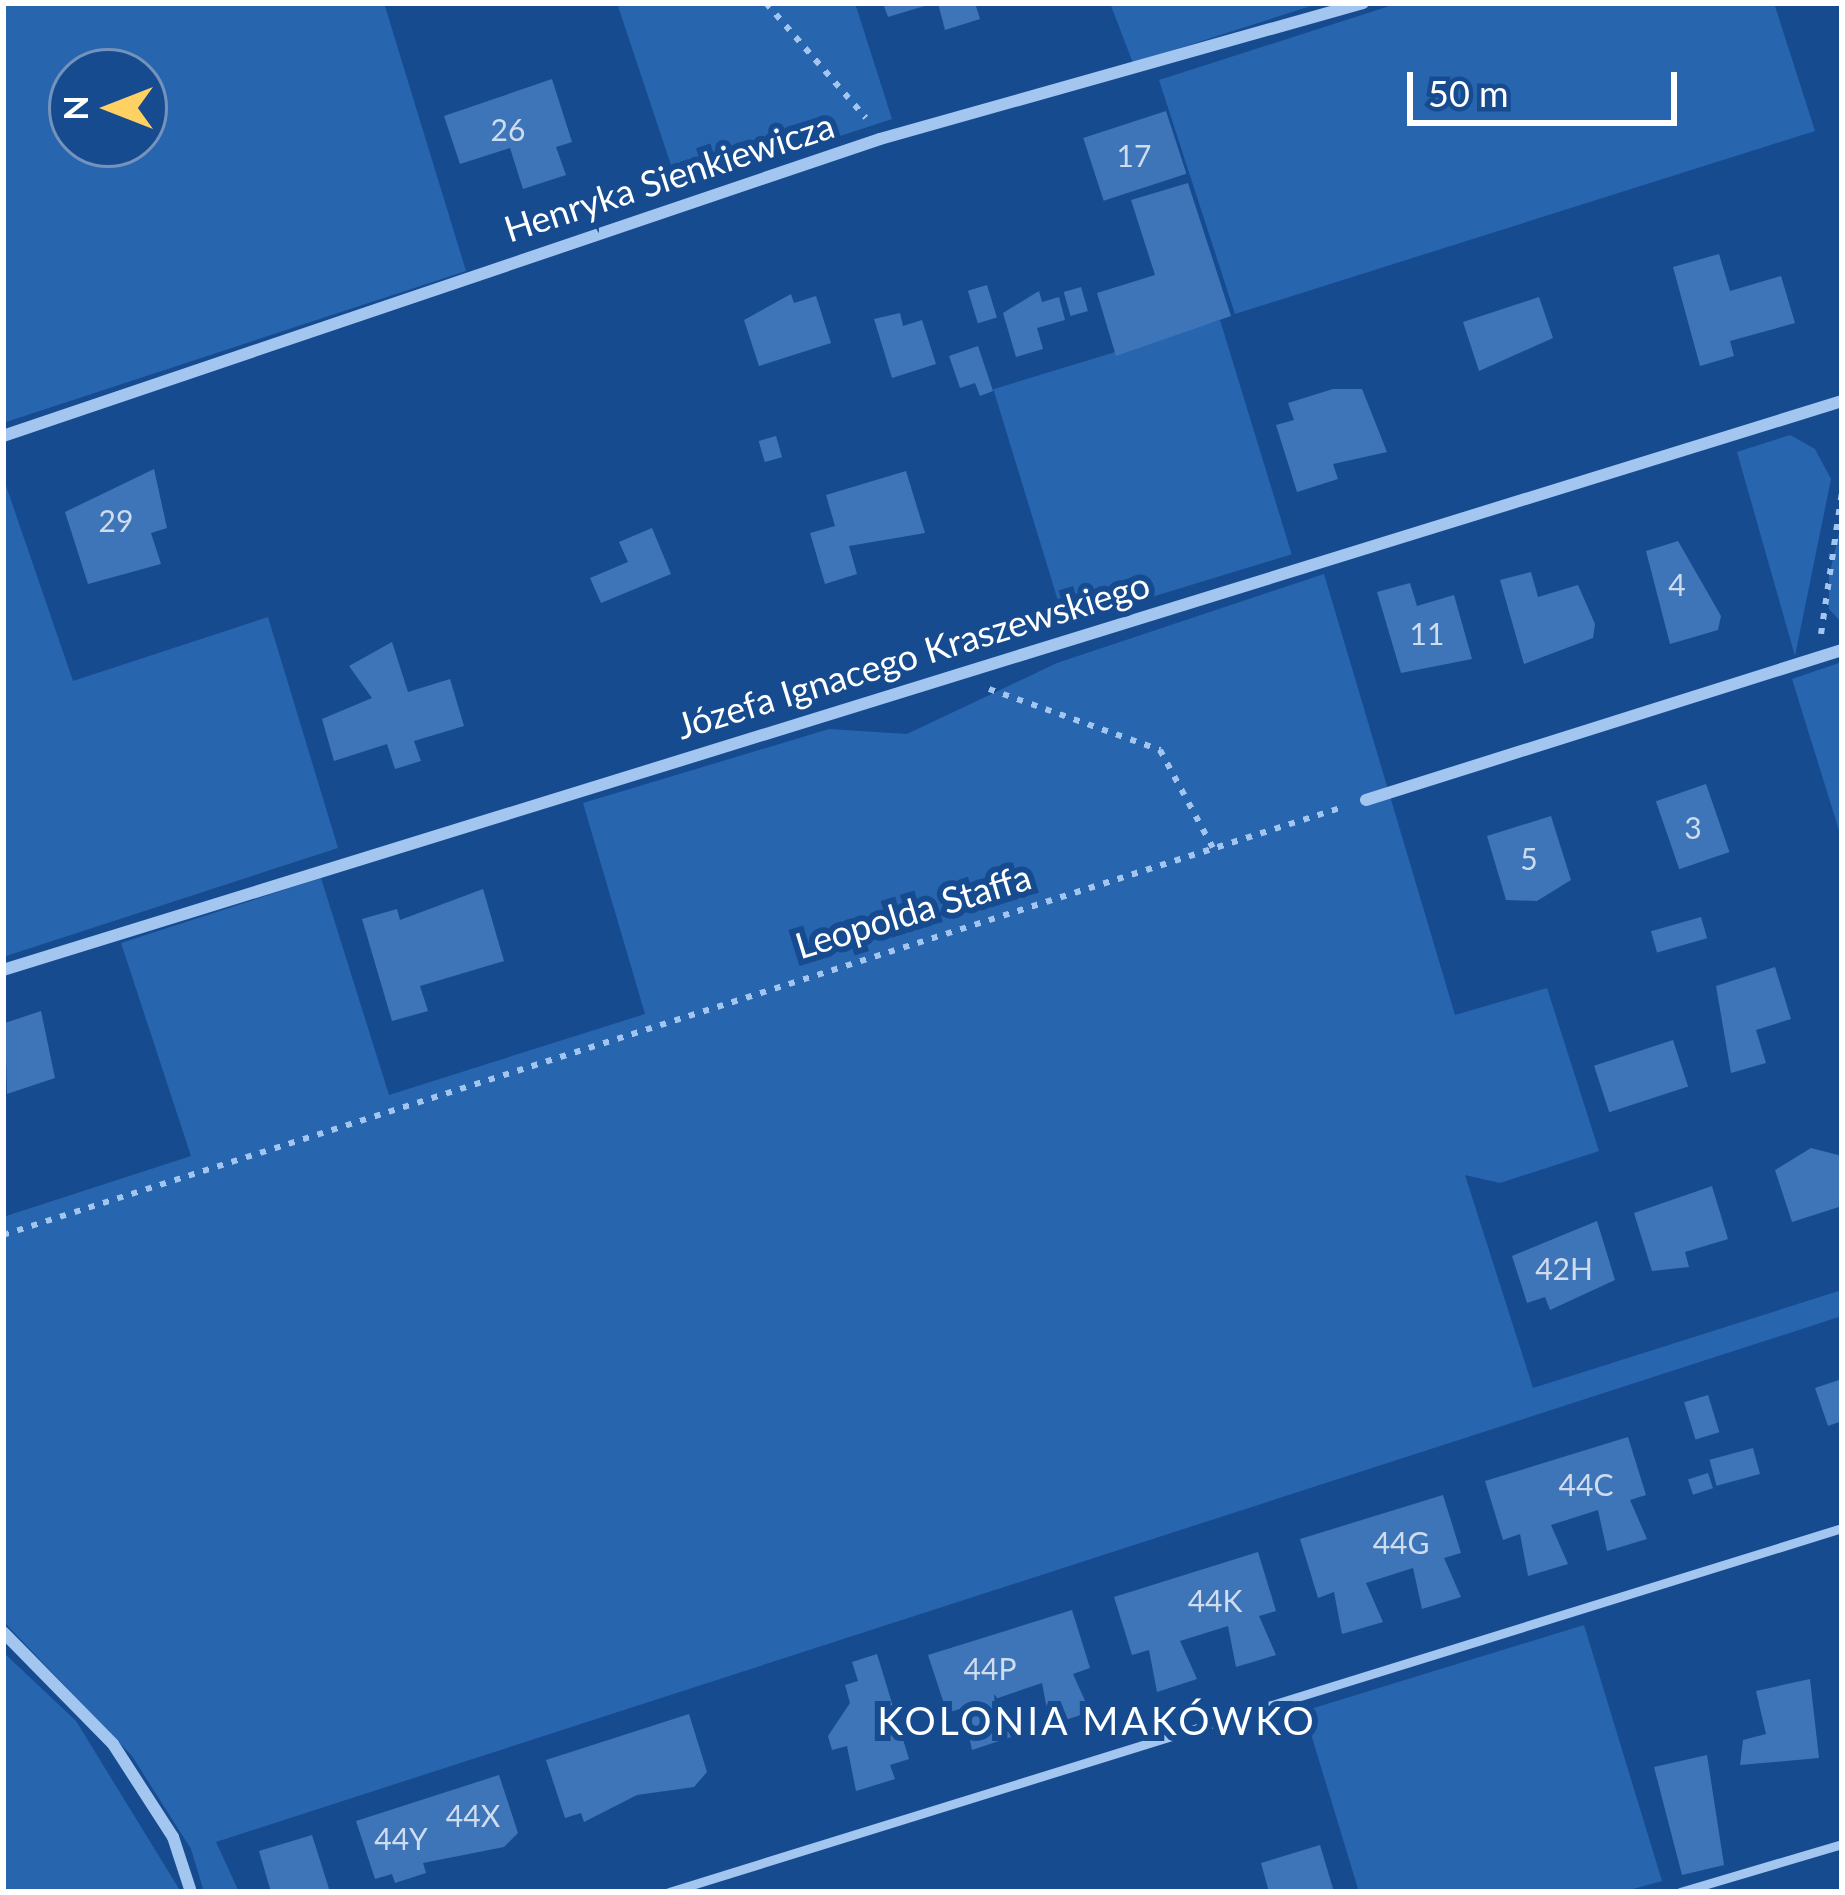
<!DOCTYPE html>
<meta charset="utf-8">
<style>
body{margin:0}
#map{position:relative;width:1845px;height:1895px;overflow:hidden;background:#164b90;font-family:Lato,sans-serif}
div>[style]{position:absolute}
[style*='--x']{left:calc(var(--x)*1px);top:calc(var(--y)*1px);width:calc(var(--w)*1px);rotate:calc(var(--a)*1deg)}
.green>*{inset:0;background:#2865af;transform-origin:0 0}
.building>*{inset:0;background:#3e75b9;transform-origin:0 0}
.path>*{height:6px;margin-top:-3px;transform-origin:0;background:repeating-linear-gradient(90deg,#a3c6f0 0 6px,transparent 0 15px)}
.service>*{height:9px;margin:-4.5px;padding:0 4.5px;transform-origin:4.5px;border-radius:4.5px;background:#a3c6f0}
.minor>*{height:12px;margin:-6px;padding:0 6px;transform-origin:6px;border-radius:6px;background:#a3c6f0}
span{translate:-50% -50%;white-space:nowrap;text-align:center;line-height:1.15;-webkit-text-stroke:12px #164b90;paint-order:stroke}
.number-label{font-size:30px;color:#cfdcee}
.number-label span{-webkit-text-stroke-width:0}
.street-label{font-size:36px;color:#fff}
.neighbourhood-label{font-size:39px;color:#fff;letter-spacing:3px}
.frame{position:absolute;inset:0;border:6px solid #fff;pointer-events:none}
.north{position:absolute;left:48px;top:48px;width:120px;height:120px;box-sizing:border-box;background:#164b90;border:3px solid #7393bc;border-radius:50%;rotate:270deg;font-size:33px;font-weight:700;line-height:48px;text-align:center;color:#fff}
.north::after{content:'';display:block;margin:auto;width:42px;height:54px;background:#ffd162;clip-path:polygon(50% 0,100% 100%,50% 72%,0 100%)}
.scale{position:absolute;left:1407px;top:72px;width:270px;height:54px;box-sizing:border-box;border:6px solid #fff;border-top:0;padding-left:15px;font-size:36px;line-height:42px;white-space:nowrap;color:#fff;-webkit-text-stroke:9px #164b90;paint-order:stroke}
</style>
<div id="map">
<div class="green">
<div style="clip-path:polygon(evenodd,3px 3px,384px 3px,466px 271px,3px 423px,3px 3px,72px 72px,144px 72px,144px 144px,72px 144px,72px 72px)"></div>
<div style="clip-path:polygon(617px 3px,855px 3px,892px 119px,679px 189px)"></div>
<div style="clip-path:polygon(1110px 3px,1320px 3px,1133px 63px)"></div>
<div style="clip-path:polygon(1399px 3px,1774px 3px,1815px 131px,1235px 314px,1159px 80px)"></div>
<div style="left:1220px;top:320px;width:245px;height:237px;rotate:73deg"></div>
<div style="clip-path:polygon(1790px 435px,1815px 449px,1831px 479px,1795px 656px,1737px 452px)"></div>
<div style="clip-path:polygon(3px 477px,73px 681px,268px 617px,338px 848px,3px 957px)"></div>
<div style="clip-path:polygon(1842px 520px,1842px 623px,1829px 609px,1829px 576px)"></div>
<div style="clip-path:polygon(1324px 574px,1455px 1015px,1547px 988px,1599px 1151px,1500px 1183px,1465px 1175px,1533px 1388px,1842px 1290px,1842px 1316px,216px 1842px,239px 1892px,204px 1892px,191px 1849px,132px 1756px,3px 1621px,3px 1217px,191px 1156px,121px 943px,321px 878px,389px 1095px,645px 1014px,583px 803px,829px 729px,907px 734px,1057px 663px)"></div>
<div style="clip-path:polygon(1842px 662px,1842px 840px,1792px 679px)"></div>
<div style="clip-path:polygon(1584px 1625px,1662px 1881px,1622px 1892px,1359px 1892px,1304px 1711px)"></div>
<div style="clip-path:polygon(3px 1652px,76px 1721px,181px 1892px,3px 1892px)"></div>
</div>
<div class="building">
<div style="clip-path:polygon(883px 3px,931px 3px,931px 4px,888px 17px)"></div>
<div style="clip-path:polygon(938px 3px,975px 3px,980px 19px,945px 30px)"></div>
<div style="clip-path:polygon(552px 79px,572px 142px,556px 147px,566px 175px,523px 189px,510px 148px,460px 164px,444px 116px)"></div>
<div style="left:1166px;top:111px;width:66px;height:87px;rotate:72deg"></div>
<div style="clip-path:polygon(1188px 183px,1231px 316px,1116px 356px,1097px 293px,1155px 275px,1131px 200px)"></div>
<div style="clip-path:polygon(1719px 254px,1730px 291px,1781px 276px,1795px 323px,1730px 341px,1734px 356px,1700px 366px,1673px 267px)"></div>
<div style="left:987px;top:285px;width:34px;height:20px;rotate:73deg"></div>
<div style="left:1081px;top:287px;width:25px;height:18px;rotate:74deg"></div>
<div style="clip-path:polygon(1039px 291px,1042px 302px,1059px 297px,1065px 320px,1037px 328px,1043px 349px,1016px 357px,1003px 313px)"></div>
<div style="clip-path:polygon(791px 294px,794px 303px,816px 296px,831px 343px,759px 366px,744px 320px)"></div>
<div style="clip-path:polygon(1539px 297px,1553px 338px,1479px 371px,1463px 322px)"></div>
<div style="clip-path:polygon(900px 313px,903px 326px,922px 320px,936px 364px,892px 378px,874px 319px)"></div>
<div style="clip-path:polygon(978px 346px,993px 391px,980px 396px,975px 383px,960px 388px,949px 356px)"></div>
<div style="clip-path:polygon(1333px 389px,1362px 389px,1387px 452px,1333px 464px,1338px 479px,1297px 492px,1276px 425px,1294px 420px,1288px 403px)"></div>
<div style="left:776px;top:436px;width:22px;height:18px;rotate:74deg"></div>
<div style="clip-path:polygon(154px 469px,167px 528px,151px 533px,161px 564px,88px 584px,65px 512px)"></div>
<div style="clip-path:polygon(906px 471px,925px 533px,849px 546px,857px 574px,825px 584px,810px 533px,835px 526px,826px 495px)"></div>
<div style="clip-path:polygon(652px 528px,671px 574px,601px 603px,590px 578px,628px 562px,619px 542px)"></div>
<div style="clip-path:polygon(1678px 541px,1721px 616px,1718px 630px,1670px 644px,1646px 551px)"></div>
<div style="clip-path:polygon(1531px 572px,1538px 597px,1578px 585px,1595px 624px,1593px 638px,1524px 664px,1500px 580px)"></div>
<div style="clip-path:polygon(1410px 583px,1417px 606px,1454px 595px,1472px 659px,1401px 673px,1377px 592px)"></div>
<div style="clip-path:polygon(392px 642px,408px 692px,450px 679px,464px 726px,414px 741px,421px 761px,395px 769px,387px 744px,334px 761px,322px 719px,372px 698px,349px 666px)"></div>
<div style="left:1706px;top:784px;width:72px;height:53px;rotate:71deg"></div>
<div style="clip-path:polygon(1551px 816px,1571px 880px,1537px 901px,1506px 900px,1487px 836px)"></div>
<div style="clip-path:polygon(483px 889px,504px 961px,420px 986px,428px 1011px,392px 1021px,362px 919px,397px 909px,400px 920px)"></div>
<div style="left:1701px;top:917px;width:22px;height:52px;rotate:74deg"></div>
<div style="clip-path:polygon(1775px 967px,1791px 1019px,1756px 1030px,1766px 1063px,1731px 1073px,1716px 986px)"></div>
<div style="clip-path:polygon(41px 1011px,55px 1078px,7px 1094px,5px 1023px)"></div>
<div style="left:1673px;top:1040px;width:49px;height:83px;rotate:72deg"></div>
<div style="clip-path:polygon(1811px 1148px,1842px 1156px,1842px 1206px,1792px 1222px,1775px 1170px)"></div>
<div style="clip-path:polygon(1712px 1186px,1728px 1239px,1685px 1252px,1689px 1267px,1652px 1271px,1634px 1213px)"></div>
<div style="clip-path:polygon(1597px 1221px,1615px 1280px,1550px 1310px,1545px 1297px,1527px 1303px,1512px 1256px)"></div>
<div style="clip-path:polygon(1842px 1379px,1842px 1421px,1828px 1426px,1815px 1388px)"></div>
<div style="left:1708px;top:1395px;width:39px;height:25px;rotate:73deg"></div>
<div style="clip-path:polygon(1628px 1437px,1646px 1495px,1630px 1500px,1647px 1539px,1607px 1551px,1598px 1510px,1551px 1525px,1568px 1564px,1528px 1576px,1520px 1534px,1503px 1540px,1485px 1481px)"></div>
<div style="left:1753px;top:1448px;width:27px;height:45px;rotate:75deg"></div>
<div style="left:1708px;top:1473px;width:16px;height:21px;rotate:72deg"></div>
<div style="clip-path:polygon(1443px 1495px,1461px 1553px,1444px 1558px,1461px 1597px,1422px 1609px,1413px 1568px,1366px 1583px,1383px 1622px,1342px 1634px,1334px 1592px,1318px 1598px,1300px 1539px)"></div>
<div style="clip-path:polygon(1258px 1552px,1276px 1611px,1259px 1616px,1276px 1655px,1236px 1667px,1228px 1626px,1180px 1641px,1197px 1679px,1157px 1692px,1149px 1650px,1132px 1655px,1114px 1597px)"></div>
<div style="clip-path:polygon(1072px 1610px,1090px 1668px,1073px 1674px,1090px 1712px,1050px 1725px,1042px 1683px,995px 1699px,1011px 1737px,972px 1750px,963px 1708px,947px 1713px,928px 1655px)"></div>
<div style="clip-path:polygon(877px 1654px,909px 1759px,890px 1765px,895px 1779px,856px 1791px,847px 1746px,832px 1750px,828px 1736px,850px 1703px,845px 1685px,858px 1681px,852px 1662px)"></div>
<div style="clip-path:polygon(1810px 1679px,1819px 1758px,1740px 1765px,1743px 1740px,1766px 1734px,1756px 1691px)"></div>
<div style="clip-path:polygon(689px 1714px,707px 1772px,694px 1787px,637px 1795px,584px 1822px,581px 1813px,565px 1818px,546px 1760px)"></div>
<div style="clip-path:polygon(1707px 1755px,1724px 1865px,1682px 1875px,1654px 1767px)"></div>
<div style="clip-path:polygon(499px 1775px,518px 1833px,504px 1847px,423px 1863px,426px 1873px,395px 1883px,392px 1874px,375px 1879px,356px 1821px)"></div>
<div style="clip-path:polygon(312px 1835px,330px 1892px,271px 1892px,259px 1851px)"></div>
<div style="clip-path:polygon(1320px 1845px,1334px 1892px,1269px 1892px,1261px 1863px)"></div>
</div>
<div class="path">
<div style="--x:766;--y:3;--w:152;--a:49"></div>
<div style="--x:1821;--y:634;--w:145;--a:-81.6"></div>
<div style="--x:989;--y:689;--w:182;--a:19.6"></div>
<div style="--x:1160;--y:750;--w:111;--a:61.6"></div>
<div style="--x:3;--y:1235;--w:1407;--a:-17.71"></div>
</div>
<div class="service">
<div style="--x:669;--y:1892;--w:1228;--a:-17.24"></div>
<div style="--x:1680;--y:1892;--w:169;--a:-16.5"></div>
</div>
<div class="minor">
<div style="--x:3;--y:436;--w:926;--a:-18.71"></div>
<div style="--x:880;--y:139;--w:502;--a:-15.73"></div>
<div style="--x:1366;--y:800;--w:499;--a:-17.5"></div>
<div style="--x:3;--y:970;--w:1925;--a:-17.19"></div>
<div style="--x:3;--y:1632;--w:157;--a:45.5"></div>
<div style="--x:113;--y:1744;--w:111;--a:57.2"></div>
<div style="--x:173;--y:1837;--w:58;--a:71.9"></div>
</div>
<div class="number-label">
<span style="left:508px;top:129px">26</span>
<span style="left:1134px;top:155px">17</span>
<span style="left:116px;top:520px">29</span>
<span style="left:1677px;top:584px">4</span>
<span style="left:1427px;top:633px">11</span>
<span style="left:1693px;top:827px">3</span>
<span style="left:1529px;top:858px">5</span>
<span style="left:1564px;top:1268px">42H</span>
<span style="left:1586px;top:1484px">44C</span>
<span style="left:1401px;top:1542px">44G</span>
<span style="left:1215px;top:1600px">44K</span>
<span style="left:990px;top:1668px">44P</span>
<span style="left:473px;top:1815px">44X</span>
<span style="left:401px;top:1838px">44Y</span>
</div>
<div class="street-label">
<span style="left:669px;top:177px;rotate:-18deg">Henryka Sienkiewicza</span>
<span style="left:913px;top:655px;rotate:-17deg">Józefa Ignacego Kraszewskiego</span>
<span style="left:913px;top:911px;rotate:-17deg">Leopolda Staffa</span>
</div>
<div class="neighbourhood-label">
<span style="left:1097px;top:1720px">KOLONIA MAKÓWKO</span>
</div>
<div class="frame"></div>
<div class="north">N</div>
<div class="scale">50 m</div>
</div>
